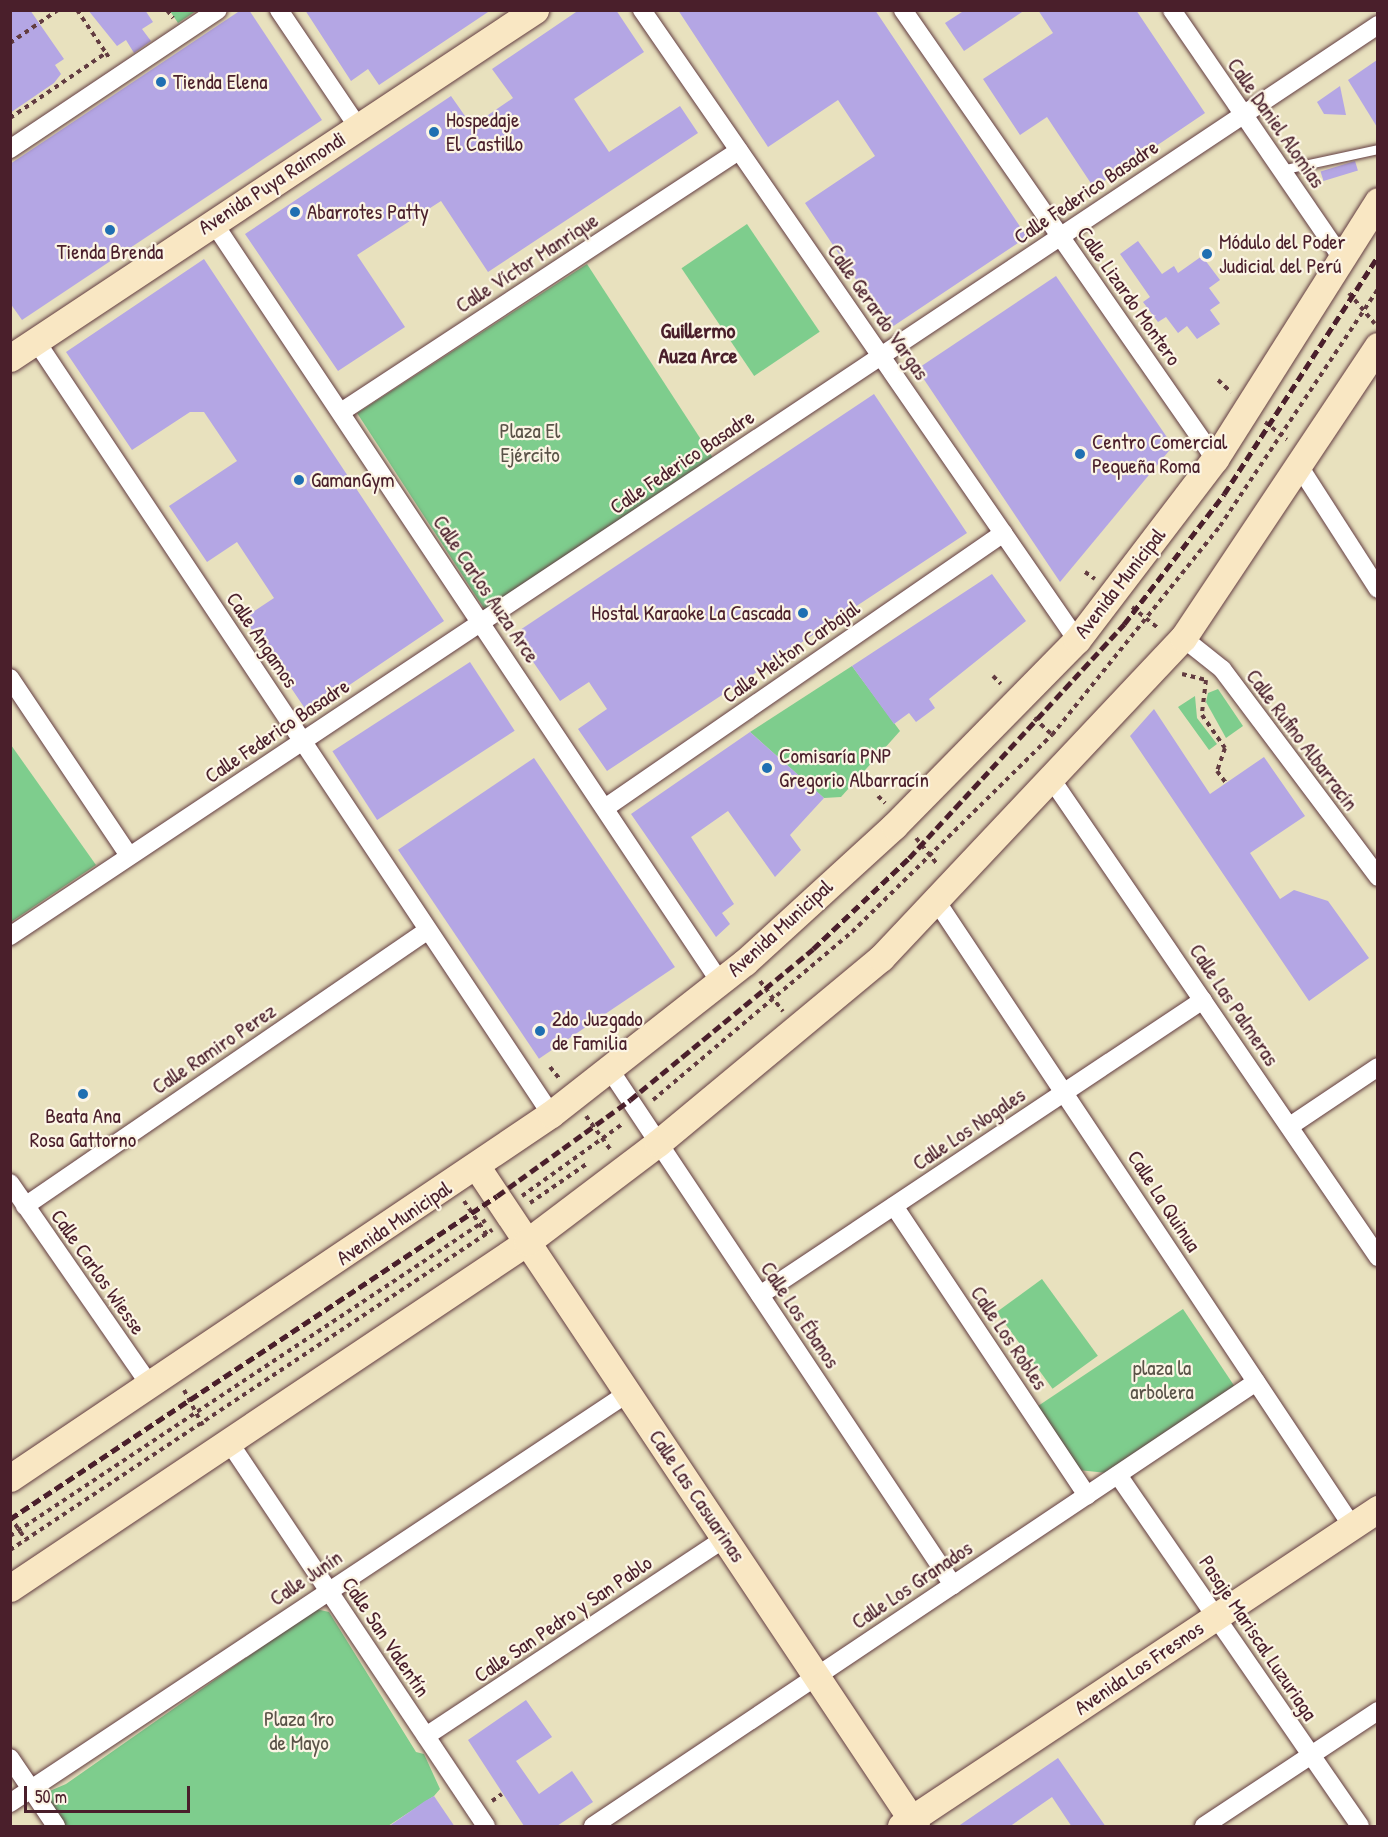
<!DOCTYPE html>
<meta charset="utf-8">
<style>
body{margin:0}
#map{position:relative;width:1388px;height:1837px;overflow:hidden;background:#e8e1be;font-family:"Patrick Hand",sans-serif}
div>[style]{position:absolute}
[style*='--x']{left:calc(var(--x)*1px);top:calc(var(--y)*1px);width:calc(var(--w)*1px);rotate:calc(var(--a)*1deg)}
.green>*{inset:0;background:#7ecd8d;transform-origin:0 0}
.building>*{inset:0;background:#b4a6e4;transform-origin:0 0}
.path>*{height:4px;margin-top:-2px;transform-origin:0;background:repeating-linear-gradient(90deg,#623c41 0 4.5px,transparent 0 9px)}
.roads{filter:drop-shadow(0 0 2px #623c41) drop-shadow(0 0 2px #623c41)}
.lane>*{height:9px;margin:-4.5px;padding:0 4.5px;transform-origin:4.5px;border-radius:4.5px;background:#fff}
.street>*{height:18px;margin:-9px;padding:0 9px;transform-origin:9px;border-radius:9px;background:#fff}
.secondary>*{height:27px;margin:-13.5px;padding:0 13.5px;transform-origin:13.5px;border-radius:13.5px;background:#f9e7c3}
.rail>*{height:4.5px;margin-top:-2.25px;transform-origin:0;background:repeating-linear-gradient(90deg,#4a1f2b 0 9px,transparent 0 13.5px)}
.dots>*{width:16px;height:16px;translate:-50% -50%;box-sizing:border-box;border:3px solid #fcf5e5;border-radius:50%}
span{translate:-50% -50%;white-space:nowrap;text-align:center;line-height:1.15;-webkit-text-stroke:4.5px #fcf5e5;paint-order:stroke}
.poi-label{font-size:21px;color:#4a1f2b}
.left{translate:0 -50%;text-align:left}
.right{translate:-100% -50%;text-align:right}
.street-label{font-size:21px;color:#4a1f2b}
.park-label{font-size:21px;color:#5a5348}
.neighbourhood-label{font-size:22px;color:#4a1f2b;font-weight:700}
.frame{position:absolute;inset:0;border:12px solid #4a1f2b;pointer-events:none}
.scale{position:absolute;left:24px;top:1786px;width:166px;height:27px;box-sizing:border-box;border:3px solid #4a1f2b;border-top:0;padding-left:8px;font-size:18px;line-height:21px;white-space:nowrap;color:#4a1f2b;-webkit-text-stroke:4px #fcf5e5;paint-order:stroke}
</style>
<div id="map">
<div class="green">
<div style="clip-path:polygon(170px 11px,196px 11px,178px 23px)"></div>
<div style="left:747px;top:224px;width:130px;height:79px;rotate:56deg"></div>
<div style="left:587px;top:264px;width:237px;height:274px;rotate:57deg"></div>
<div style="clip-path:polygon(852px 666px,900px 731px,841px 797px,824px 798px,750px 732px)"></div>
<div style="clip-path:polygon(1218px 689px,1243px 726px,1226px 738px,1206px 702px,1208px 693px)"></div>
<div style="clip-path:polygon(1195px 696px,1197px 718px,1217px 744px,1209px 750px,1178px 707px)"></div>
<div style="clip-path:polygon(11px 745px,96px 865px,11px 922px,10px 922px)"></div>
<div style="left:1042px;top:1279px;width:95px;height:56px;rotate:54deg"></div>
<div style="clip-path:polygon(1183px 1309px,1237px 1390px,1107px 1473px,1078px 1470px,1035px 1408px)"></div>
<div style="clip-path:polygon(316px 1609px,329px 1612px,416px 1752px,424px 1754px,440px 1789px,434px 1796px,388px 1826px,66px 1826px,45px 1793px,66px 1784px)"></div>
</div>
<div class="building">
<div style="clip-path:polygon(10px 10px,30px 10px,64px 59px,55px 65px,61px 74px,54px 83px,10px 113px)"></div>
<div style="clip-path:polygon(88px 10px,145px 10px,153px 22px,142px 29px,151px 41px,134px 53px,126px 40px,117px 46px)"></div>
<div style="clip-path:polygon(241px 10px,249px 10px,322px 120px,22px 320px,10px 303px,10px 164px)"></div>
<div style="clip-path:polygon(305px 10px,491px 10px,379px 85px,368px 69px,351px 81px)"></div>
<div style="clip-path:polygon(579px 10px,616px 10px,644px 52px,574px 99px,609px 152px,680px 106px,698px 133px,488px 272px,441px 201px,357px 255px,405px 327px,338px 371px,245px 234px,451px 96px,472px 126px,513px 98px,492px 69px)"></div>
<div style="clip-path:polygon(678px 10px,875px 10px,1027px 237px,889px 329px,805px 203px,875px 156px,838px 100px,768px 147px)"></div>
<div style="clip-path:polygon(965px 10px,1025px 10px,964px 51px,945px 23px)"></div>
<div style="clip-path:polygon(1038px 10px,1136px 10px,1205px 113px,1094px 188px,1047px 117px,1020px 135px,983px 79px,1053px 33px)"></div>
<div style="clip-path:polygon(1377px 60px,1377px 127px,1348px 80px)"></div>
<div style="clip-path:polygon(1340px 86px,1346px 115px,1324px 114px,1317px 102px)"></div>
<div style="left:1355px;top:161px;width:10px;height:36px;rotate:73deg"></div>
<div style="clip-path:polygon(1138px 241px,1162px 274px,1174px 266px,1178px 273px,1202px 256px,1220px 280px,1209px 288px,1220px 303px,1210px 310px,1220px 324px,1197px 339px,1187px 326px,1178px 333px,1166px 317px,1158px 322px,1143px 302px,1150px 297px,1120px 254px)"></div>
<div style="clip-path:polygon(204px 259px,444px 621px,308px 713px,244px 618px,274px 598px,237px 542px,207px 562px,169px 506px,237px 461px,204px 412px,190px 412px,132px 450px,66px 352px)"></div>
<div style="clip-path:polygon(1056px 276px,1173px 446px,1060px 582px,917px 369px)"></div>
<div style="clip-path:polygon(874px 394px,967px 533px,607px 771px,578px 729px,607px 709px,589px 682px,560px 701px,514px 634px)"></div>
<div style="clip-path:polygon(992px 574px,1026px 621px,929px 699px,935px 708px,916px 722px,909px 713px,894px 724px,852px 666px)"></div>
<div style="left:470px;top:662px;width:82px;height:164px;rotate:57deg"></div>
<div style="clip-path:polygon(1154px 709px,1210px 794px,1264px 757px,1305px 816px,1250px 853px,1280px 899px,1294px 890px,1328px 901px,1369px 958px,1309px 1001px,1130px 736px)"></div>
<div style="clip-path:polygon(750px 732px,824px 798px,790px 835px,801px 850px,775px 877px,728px 811px,691px 837px,734px 904px,722px 913px,730px 924px,716px 937px,631px 814px)"></div>
<div style="left:534px;top:758px;width:252px;height:164px;rotate:56deg"></div>
<div style="clip-path:polygon(526px 1700px,552px 1737px,516px 1761px,539px 1794px,572px 1771px,593px 1802px,557px 1826px,524px 1826px,468px 1740px)"></div>
<div style="clip-path:polygon(1058px 1758px,1106px 1827px,1072px 1827px,1052px 1797px,1009px 1827px,957px 1827px)"></div>
<div style="clip-path:polygon(434px 1796px,455px 1827px,388px 1827px,425px 1801px)"></div>
</div>
<div class="path">
<div style="--x:77;--y:10;--w:52;--a:56"></div>
<div style="--x:167;--y:10;--w:10;--a:53"></div>
<div style="--x:10;--y:43;--w:58;--a:-34.5"></div>
<div style="--x:10;--y:118;--w:116;--a:-34.1"></div>
<div style="--x:106;--y:53;--w:7;--a:56"></div>
<div style="--x:1349;--y:293;--w:40;--a:50"></div>
<div style="--x:1218;--y:380;--w:18;--a:43"></div>
<div style="--x:1265;--y:422;--w:28;--a:39"></div>
<div style="--x:1085;--y:572;--w:12;--a:35"></div>
<div style="--x:1132;--y:607;--w:35;--a:39"></div>
<div style="--x:1182;--y:674;--w:25;--a:14"></div>
<div style="--x:1206;--y:680;--w:35;--a:97"></div>
<div style="--x:1202;--y:715;--w:40;--a:55.1"></div>
<div style="--x:1225;--y:748;--w:24;--a:109"></div>
<div style="--x:1217;--y:771;--w:15;--a:53"></div>
<div style="--x:993;--y:676;--w:11;--a:45"></div>
<div style="--x:1034;--y:718;--w:25;--a:43"></div>
<div style="--x:878;--y:796;--w:10;--a:45"></div>
<div style="--x:916;--y:838;--w:35;--a:51"></div>
<div style="--x:760;--y:981;--w:38;--a:53"></div>
<div style="--x:550;--y:1067;--w:14;--a:51"></div>
<div style="--x:653;--y:1100;--w:260;--a:-40.2"></div>
<div style="--x:852;--y:932;--w:281;--a:-44.6"></div>
<div style="--x:1052;--y:735;--w:268;--a:-51.2"></div>
<div style="--x:1220;--y:526;--w:285;--a:-56.3"></div>
<div style="--x:586;--y:1116;--w:41;--a:54"></div>
<div style="--x:522;--y:1196;--w:125;--a:-35.6"></div>
<div style="--x:464;--y:1201;--w:41;--a:55.9"></div>
<div style="--x:530;--y:1203;--w:70;--a:-34.6"></div>
<div style="--x:184;--y:1390;--w:40;--a:62"></div>
<div style="--x:10;--y:1517;--w:29;--a:55"></div>
<div style="--x:10;--y:1536;--w:571;--a:-33.58"></div>
<div style="--x:10;--y:1550;--w:579;--a:-33.58"></div>
<div style="--x:492;--y:1801;--w:12;--a:-35"></div>
</div>
<div class="roads">
<div class="lane">
<div style="--x:1281;--y:170;--w:99;--a:-12.2"></div>
</div>
<div class="street">
<div style="--x:279;--y:10;--w:141;--a:56"></div>
<div style="--x:642;--y:10;--w:766;--a:55.38"></div>
<div style="--x:903;--y:10;--w:547;--a:55.21"></div>
<div style="--x:1172;--y:10;--w:303;--a:55.6"></div>
<div style="--x:10;--y:149;--w:250;--a:-33.8"></div>
<div style="--x:213;--y:222;--w:914;--a:56.29"></div>
<div style="--x:36;--y:341;--w:929;--a:56.33"></div>
<div style="--x:341;--y:412;--w:476;--a:-33.3"></div>
<div style="--x:1299;--y:466;--w:146;--a:57.3"></div>
<div style="--x:1183;--y:638;--w:50;--a:38.5"></div>
<div style="--x:1222;--y:669;--w:260;--a:53.1"></div>
<div style="--x:10;--y:678;--w:214;--a:56.2"></div>
<div style="--x:1052;--y:780;--w:578;--a:55.65"></div>
<div style="--x:605;--y:808;--w:484;--a:-34.6"></div>
<div style="--x:937;--y:902;--w:749;--a:56.37"></div>
<div style="--x:10;--y:936;--w:1644;--a:-33.66"></div>
<div style="--x:610;--y:1070;--w:619;--a:56.34"></div>
<div style="--x:1290;--y:1126;--w:106;--a:-33.8"></div>
<div style="--x:10;--y:1183;--w:246;--a:55.3"></div>
<div style="--x:25;--y:1206;--w:488;--a:-34.4"></div>
<div style="--x:894;--y:1206;--w:348;--a:56.3"></div>
<div style="--x:760;--y:1295;--w:532;--a:-33.66"></div>
<div style="--x:229;--y:1442;--w:462;--a:56.2"></div>
<div style="--x:1118;--y:1475;--w:426;--a:55.4"></div>
<div style="--x:426;--y:1736;--w:359;--a:-33.5"></div>
<div style="--x:10;--y:1758;--w:82;--a:55.9"></div>
<div style="--x:10;--y:1803;--w:742;--a:-33.56"></div>
<div style="--x:593;--y:1826;--w:798;--a:-33.81"></div>
<div style="--x:1204;--y:1826;--w:209;--a:-33.5"></div>
</div>
<div class="secondary">
<div style="--x:10;--y:358;--w:630;--a:-33.54"></div>
<div style="--x:477;--y:1167;--w:792;--a:56.33"></div>
<div style="--x:10;--y:1478;--w:652;--a:-33.93"></div>
<div style="--x:551;--y:1114;--w:246;--a:-38.1"></div>
<div style="--x:745;--y:962;--w:202;--a:-42.4"></div>
<div style="--x:894;--y:826;--w:261;--a:-45.5"></div>
<div style="--x:1077;--y:640;--w:228;--a:-52.7"></div>
<div style="--x:1215;--y:459;--w:305;--a:-57.7"></div>
<div style="--x:10;--y:1588;--w:622;--a:-33.79"></div>
<div style="--x:527;--y:1242;--w:164;--a:-37.1"></div>
<div style="--x:658;--y:1143;--w:290;--a:-39.7"></div>
<div style="--x:881;--y:958;--w:440;--a:-46.7"></div>
<div style="--x:1183;--y:638;--w:351;--a:-56.3"></div>
<div style="--x:901;--y:1826;--w:573;--a:-33.61"></div>
</div>
</div>
<div class="rail">
<div style="--x:10;--y:1519;--w:584;--a:-33.55"></div>
<div style="--x:497;--y:1196;--w:164;--a:-35.8"></div>
<div style="--x:630;--y:1100;--w:237;--a:-39.5"></div>
<div style="--x:813;--y:949;--w:132;--a:-43.5"></div>
<div style="--x:909;--y:858;--w:318;--a:-47.4"></div>
<div style="--x:1124;--y:624;--w:164;--a:-52.4"></div>
<div style="--x:1224;--y:494;--w:283;--a:-57.1"></div>
</div>
<div class="dots">
<div style="left:161px;top:82px;background:#1f6fb2"></div>
<div style="left:434px;top:132px;background:#1f6fb2"></div>
<div style="left:295px;top:212px;background:#1f6fb2"></div>
<div style="left:110px;top:230px;background:#1f6fb2"></div>
<div style="left:1207px;top:254px;background:#1f6fb2"></div>
<div style="left:1080px;top:454px;background:#1f6fb2"></div>
<div style="left:299px;top:480px;background:#1f6fb2"></div>
<div style="left:803px;top:613px;background:#1f6fb2"></div>
<div style="left:767px;top:768px;background:#1f6fb2"></div>
<div style="left:540px;top:1031px;background:#1f6fb2"></div>
<div style="left:83px;top:1094px;background:#1f6fb2"></div>
</div>
<div class="poi-label">
<span class="left" style="left:173px;top:82px">Tienda Elena</span>
<span class="left" style="left:446px;top:132px">Hospedaje<br>El Castillo</span>
<span class="left" style="left:307px;top:212px">Abarrotes Patty</span>
<span class="left" style="left:1219px;top:254px">Módulo del Poder<br>Judicial del Perú</span>
<span style="left:110px;top:252px">Tienda Brenda</span>
<span class="left" style="left:1092px;top:454px">Centro Comercial<br>Pequeña Roma</span>
<span class="left" style="left:311px;top:480px">GamanGym</span>
<span class="right" style="left:791px;top:613px">Hostal Karaoke La Cascada</span>
<span class="left" style="left:779px;top:768px">Comisaría PNP<br>Gregorio Albarracín</span>
<span class="left" style="left:552px;top:1031px">2do Juzgado<br>de Familia</span>
<span style="left:83px;top:1128px">Beata Ana<br>Rosa Gattorno</span>
</div>
<div class="street-label">
<span style="left:1276px;top:123px;rotate:55deg">Calle Daniel Alomias</span>
<span style="left:272px;top:183px;rotate:-33deg">Avenida Puya Raimondi</span>
<span style="left:1086px;top:192px;rotate:-34deg">Calle Federico Basadre</span>
<span style="left:527px;top:263px;rotate:-33deg">Calle Víctor Manrique</span>
<span style="left:1129px;top:296px;rotate:55deg">Calle Lizardo Montero</span>
<span style="left:878px;top:312px;rotate:55deg">Calle Gerardo Vargas</span>
<span style="left:682px;top:462px;rotate:-34deg">Calle Federico Basadre</span>
<span style="left:1120px;top:583px;rotate:-52deg">Avenida Municipal</span>
<span style="left:486px;top:589px;rotate:56deg">Calle Carlos Auza Arce</span>
<span style="left:262px;top:640px;rotate:56deg">Calle Angamos</span>
<span style="left:791px;top:652px;rotate:-35deg">Calle Melton Carbajal</span>
<span style="left:277px;top:731px;rotate:-34deg">Calle Federico Basadre</span>
<span style="left:1302px;top:740px;rotate:53deg">Calle Rufino Albarracín</span>
<span style="left:780px;top:928px;rotate:-42deg">Avenida Municipal</span>
<span style="left:1234px;top:1005px;rotate:56deg">Calle Las Palmeras</span>
<span style="left:214px;top:1049px;rotate:-34deg">Calle Ramiro Perez</span>
<span style="left:969px;top:1129px;rotate:-34deg">Calle Los Nogales</span>
<span style="left:1164px;top:1201px;rotate:57deg">Calle La Quinua</span>
<span style="left:394px;top:1223px;rotate:-34deg">Avenida Municipal</span>
<span style="left:98px;top:1272px;rotate:55deg">Calle Carlos Wiesse</span>
<span style="left:800px;top:1315px;rotate:56deg">Calle Los Ébanos</span>
<span style="left:1009px;top:1338px;rotate:56deg">Calle Los Robles</span>
<span style="left:697px;top:1496px;rotate:56deg">Calle Las Casuarinas</span>
<span style="left:306px;top:1578px;rotate:-34deg">Calle Junín</span>
<span style="left:912px;top:1585px;rotate:-34deg">Calle Los Granados</span>
<span style="left:563px;top:1619px;rotate:-34deg">Calle San Pedro y San Pablo</span>
<span style="left:386px;top:1637px;rotate:56deg">Calle San Valentín</span>
<span style="left:1258px;top:1638px;rotate:56deg">Pasaje Mariscal Luzuriaga</span>
<span style="left:1139px;top:1668px;rotate:-34deg">Avenida Los Fresnos</span>
</div>
<div class="park-label">
<span style="left:530px;top:443px">Plaza El<br>Ejército</span>
<span style="left:1162px;top:1380px">plaza la<br>arbolera</span>
<span style="left:299px;top:1731px">Plaza 1ro<br>de Mayo</span>
</div>
<div class="neighbourhood-label">
<span style="left:698px;top:343px">Guillermo<br>Auza Arce</span>
</div>
<div class="frame"></div>
<div class="scale">50 m</div>
</div>
